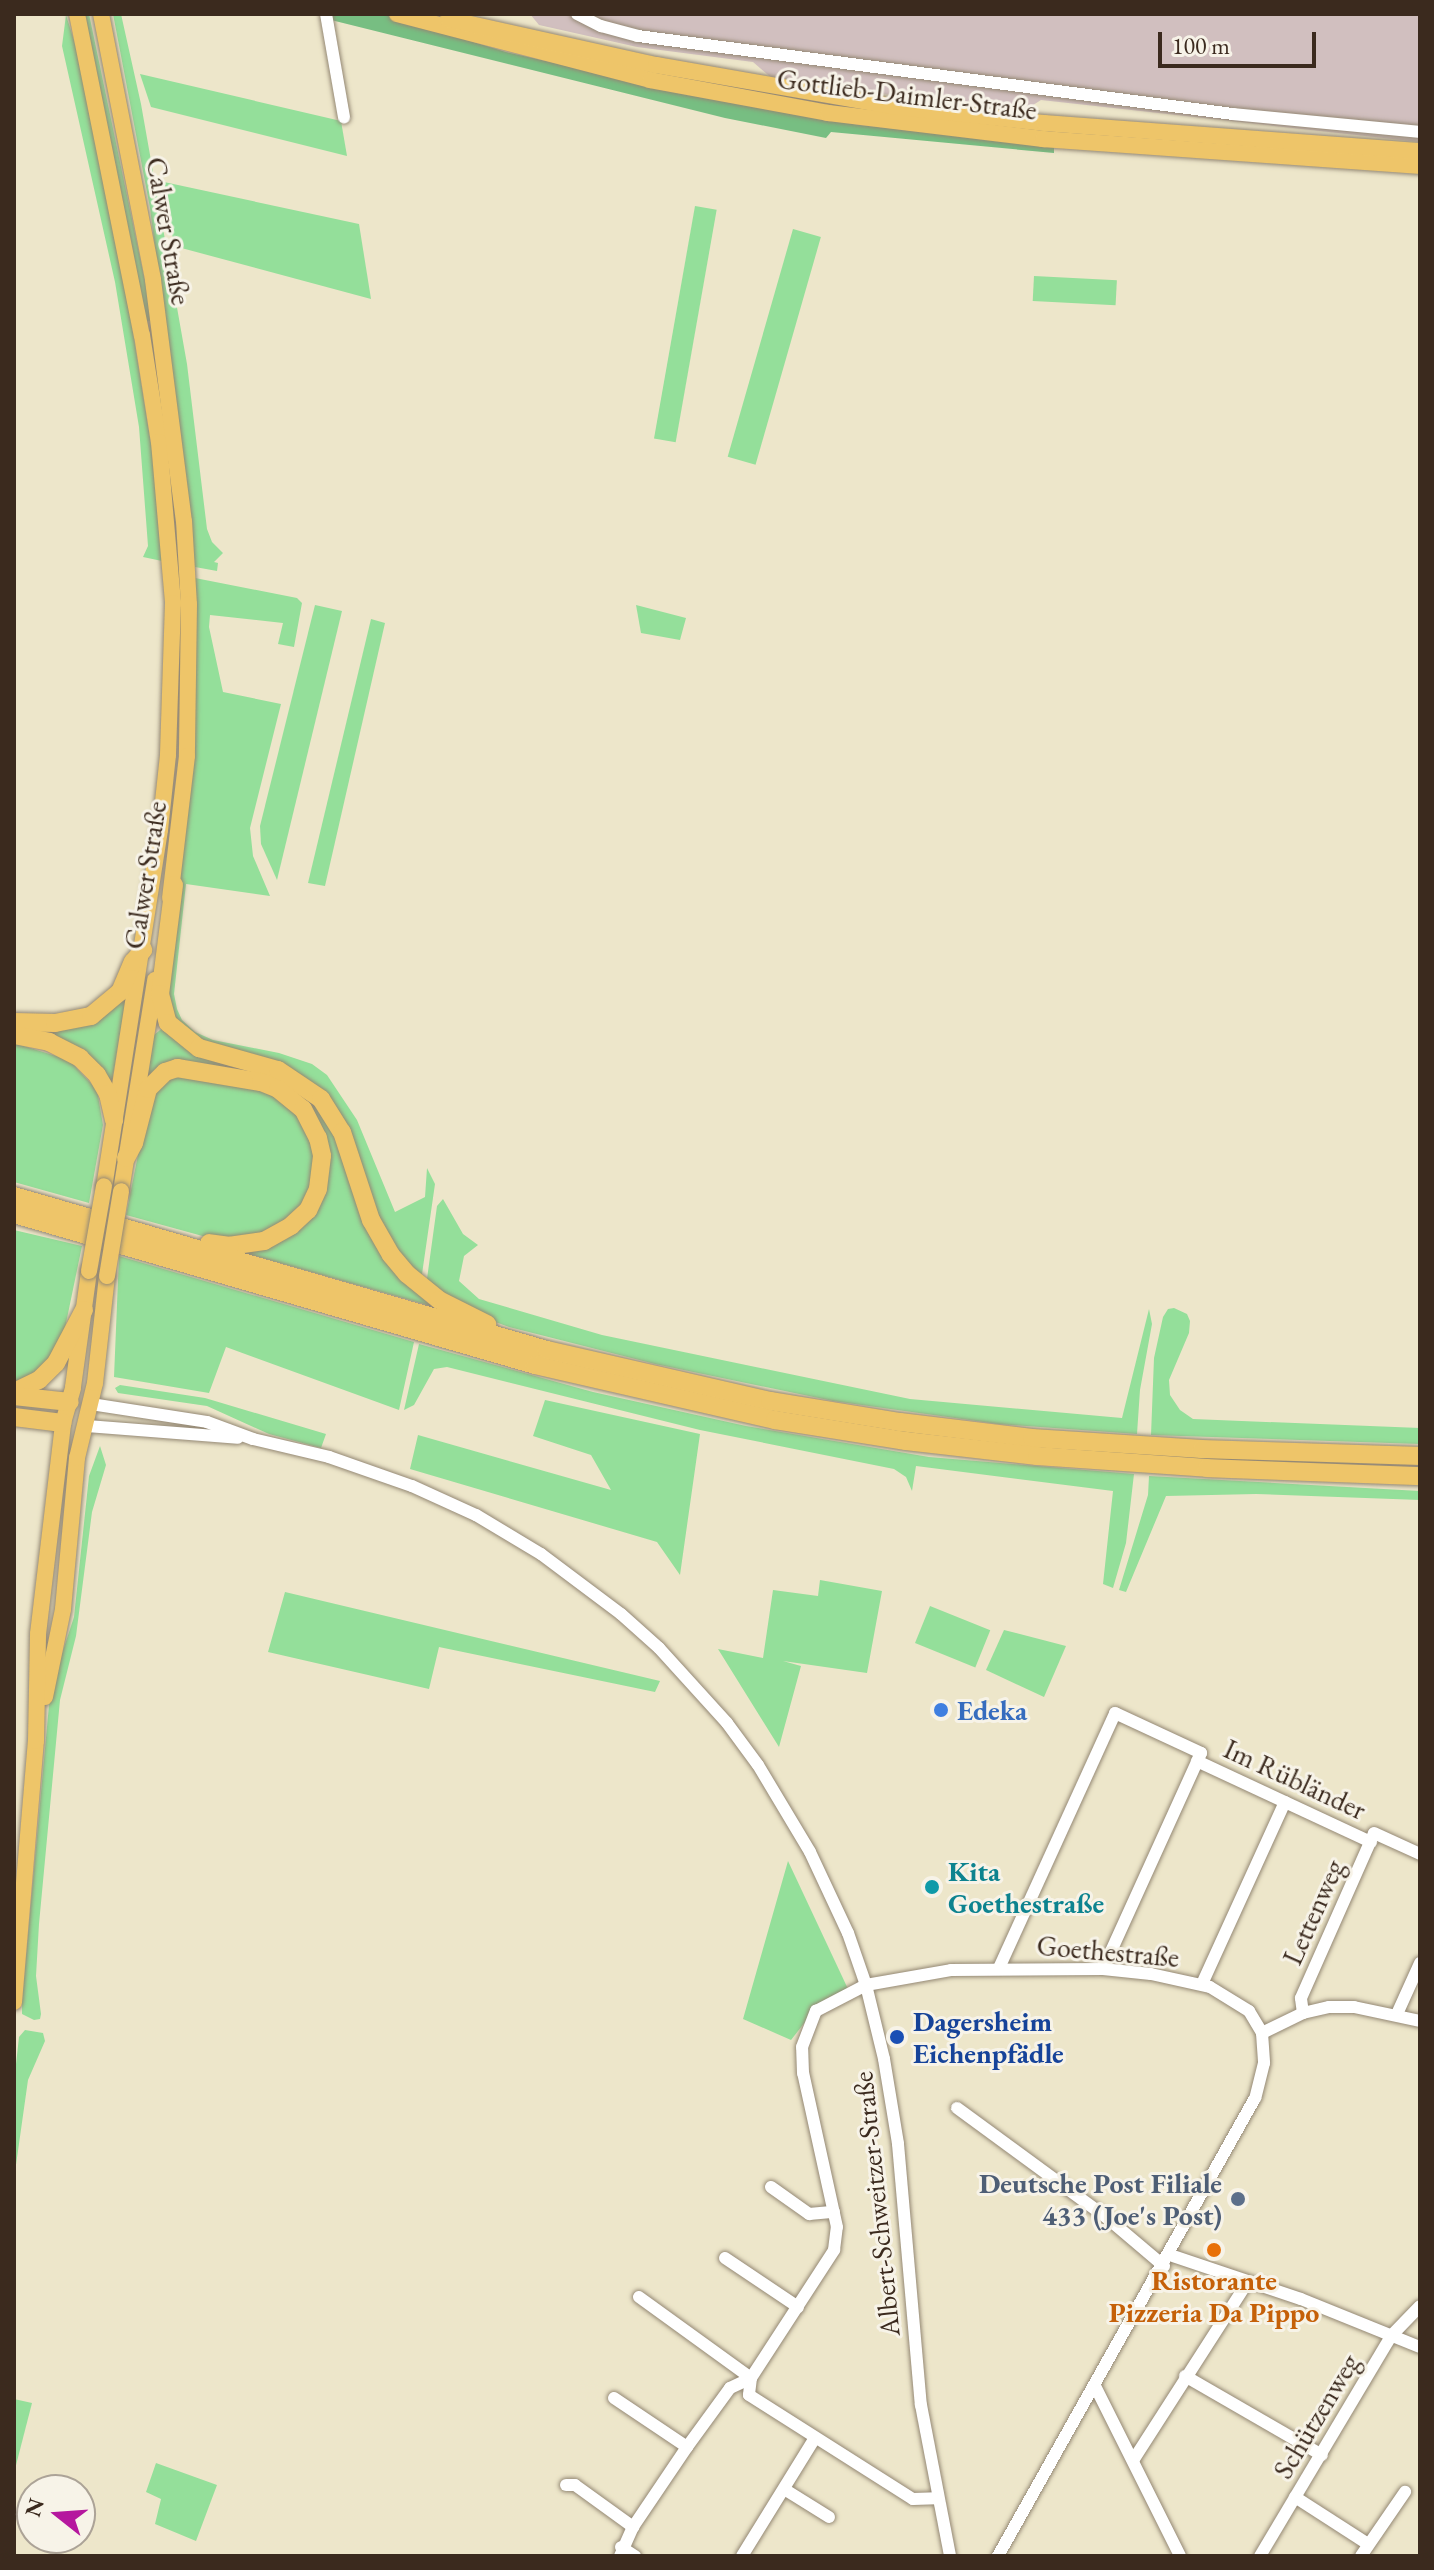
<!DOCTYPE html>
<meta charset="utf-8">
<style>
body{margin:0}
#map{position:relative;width:1434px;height:2570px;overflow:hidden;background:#ede6ca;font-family:"EB Garamond",serif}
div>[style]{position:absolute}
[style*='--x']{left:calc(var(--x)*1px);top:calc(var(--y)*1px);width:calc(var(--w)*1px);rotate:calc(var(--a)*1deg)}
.industrial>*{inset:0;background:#d1bfbf}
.green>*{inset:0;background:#94df9a;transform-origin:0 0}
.forest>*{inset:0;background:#77be82}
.roads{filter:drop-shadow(0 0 2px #948874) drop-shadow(0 0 2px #948874)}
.minor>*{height:12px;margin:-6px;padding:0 6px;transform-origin:6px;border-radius:6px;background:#fff}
.major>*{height:16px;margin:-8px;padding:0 8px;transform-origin:8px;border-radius:8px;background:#eec569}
.highway>*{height:18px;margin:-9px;padding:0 9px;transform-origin:9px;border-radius:9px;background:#eec569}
.bridges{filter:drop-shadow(0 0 2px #948874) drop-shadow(0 0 2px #948874)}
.major-bridge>*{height:16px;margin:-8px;padding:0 8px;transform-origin:8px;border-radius:8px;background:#eec569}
.dots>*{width:22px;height:22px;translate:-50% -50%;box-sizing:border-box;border:4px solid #f7f3e8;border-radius:50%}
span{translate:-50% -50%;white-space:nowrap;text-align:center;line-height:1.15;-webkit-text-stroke:6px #f7f3e8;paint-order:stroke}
.street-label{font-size:28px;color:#3b2a1e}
.shop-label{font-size:28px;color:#366cbe;font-weight:700}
.left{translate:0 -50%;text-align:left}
.culture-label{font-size:28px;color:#0d838f;font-weight:700}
.transit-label{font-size:28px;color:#164399;font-weight:700}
.service-label{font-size:28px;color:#4e5e75;font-weight:700}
.right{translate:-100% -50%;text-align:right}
.food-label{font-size:28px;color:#c56008;font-weight:700}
.frame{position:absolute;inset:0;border:16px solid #3b2a1e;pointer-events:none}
.north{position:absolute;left:16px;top:2474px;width:80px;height:80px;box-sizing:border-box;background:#f7f3e8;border:2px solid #aca397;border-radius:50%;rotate:287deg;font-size:22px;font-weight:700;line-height:32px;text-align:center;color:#3b2a1e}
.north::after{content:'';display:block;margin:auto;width:28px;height:36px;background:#b5179e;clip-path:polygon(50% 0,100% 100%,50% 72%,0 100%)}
.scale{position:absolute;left:1158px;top:32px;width:158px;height:36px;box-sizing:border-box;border:4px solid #3b2a1e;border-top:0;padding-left:10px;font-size:24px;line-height:28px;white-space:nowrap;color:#3b2a1e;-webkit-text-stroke:6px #f7f3e8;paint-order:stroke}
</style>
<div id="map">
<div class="industrial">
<div style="clip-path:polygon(530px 14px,1420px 14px,1420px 142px,1041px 100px,1022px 112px,774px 80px,753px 62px,637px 47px,539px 25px)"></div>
</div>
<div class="green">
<div style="clip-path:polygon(83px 14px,89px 14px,153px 320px,145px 322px)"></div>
<div style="clip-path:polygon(113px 14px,121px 14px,141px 104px,187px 364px,207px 529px,212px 542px,223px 553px,214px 562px,218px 563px,217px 571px,195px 567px,150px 208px)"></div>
<div style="clip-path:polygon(66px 15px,77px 50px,121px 258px,154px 463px,162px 561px,143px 557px,148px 546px,139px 427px,115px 282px,62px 46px)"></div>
<div style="clip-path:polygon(140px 74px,341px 121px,347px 156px,151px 107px)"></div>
<div style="clip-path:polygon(164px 182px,359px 224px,371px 299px,174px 246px)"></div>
<div style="left:695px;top:206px;width:22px;height:236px;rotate:10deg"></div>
<div style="left:793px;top:229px;width:29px;height:237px;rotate:16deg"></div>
<div style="left:1034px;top:276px;width:83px;height:25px;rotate:3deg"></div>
<div style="clip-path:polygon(195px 578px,297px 598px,302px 603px,294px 647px,278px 644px,283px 623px,210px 615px,209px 627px,223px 692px,281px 704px,250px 828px,253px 856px,270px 896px,186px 884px,174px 994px,177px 1009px,182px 1020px,195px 1032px,213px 1040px,279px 1053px,312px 1064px,327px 1075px,357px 1120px,395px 1212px,425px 1197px,427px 1168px,435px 1184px,421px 1281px,381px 1231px,335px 1108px,206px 1045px,171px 1016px,166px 968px,194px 754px)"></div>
<div style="clip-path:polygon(315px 605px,342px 611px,277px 880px,261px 844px,260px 826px)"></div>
<div style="clip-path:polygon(636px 605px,686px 618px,680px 640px,641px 633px)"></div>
<div style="clip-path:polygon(371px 619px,385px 623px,325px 886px,308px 883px)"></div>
<div style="clip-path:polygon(127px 992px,112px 1082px,14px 1026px,47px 1028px)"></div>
<div style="clip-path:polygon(165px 1026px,184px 1047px,197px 1053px,222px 1064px,276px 1076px,311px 1099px,338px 1138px,359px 1211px,374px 1243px,399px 1276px,431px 1306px,245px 1253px,283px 1240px,298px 1229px,315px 1208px,327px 1166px,320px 1127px,301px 1097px,285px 1085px,257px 1073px,179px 1061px,156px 1071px,147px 1082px,154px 1035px)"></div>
<div style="clip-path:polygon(14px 1043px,69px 1060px,97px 1090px,103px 1125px,89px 1203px,14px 1182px)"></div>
<div style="clip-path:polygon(176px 1074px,261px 1086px,307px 1124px,316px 1170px,302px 1207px,267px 1235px,217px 1240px,126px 1215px,150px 1095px)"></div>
<div style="clip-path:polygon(443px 1199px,463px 1234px,478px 1245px,464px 1256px,459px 1281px,479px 1299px,602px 1335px,910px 1399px,1122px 1418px,1149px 1309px,1152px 1324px,1140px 1390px,1137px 1434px,998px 1424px,833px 1401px,655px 1364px,509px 1327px,471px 1313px,426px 1286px,437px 1206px)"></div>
<div style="clip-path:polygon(14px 1230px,82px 1246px,65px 1328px,53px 1361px,14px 1385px)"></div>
<div style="clip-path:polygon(119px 1256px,414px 1342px,399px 1410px,226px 1347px,209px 1393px,114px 1377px)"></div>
<div style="clip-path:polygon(1174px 1308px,1187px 1314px,1190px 1321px,1189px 1333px,1169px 1380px,1170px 1395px,1180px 1410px,1193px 1419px,1420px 1428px,1420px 1444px,1151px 1435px,1154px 1358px,1163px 1317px,1168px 1309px)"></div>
<div style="clip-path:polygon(419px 1344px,593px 1392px,746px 1426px,929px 1457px,1134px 1474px,1126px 1543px,1113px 1588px,1103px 1584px,1113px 1491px,916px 1466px,912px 1491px,906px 1477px,894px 1469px,700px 1430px,447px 1367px,434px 1369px,414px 1405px,404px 1410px)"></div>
<div style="clip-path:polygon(120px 1385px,205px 1398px,326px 1434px,321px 1448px,269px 1434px,207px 1406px,118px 1393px,115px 1388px)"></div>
<div style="clip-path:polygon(545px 1400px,700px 1434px,680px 1575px,657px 1542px,410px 1469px,418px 1435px,611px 1490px,591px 1455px,533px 1436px)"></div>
<div style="clip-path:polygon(100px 1446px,106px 1465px,92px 1512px,76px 1636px,60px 1700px,39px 1924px,36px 1976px,41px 2014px,40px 2019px,34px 2020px,22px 2014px,22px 2001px,49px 1705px,53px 1681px,74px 1617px,89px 1476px)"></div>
<div style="clip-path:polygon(1149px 1476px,1420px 1491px,1420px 1500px,1256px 1494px,1166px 1496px,1126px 1592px,1119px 1590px,1148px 1495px)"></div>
<div style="clip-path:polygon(820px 1580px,882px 1591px,867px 1673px,783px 1661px,801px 1666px,779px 1747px,718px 1649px,763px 1658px,773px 1590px,818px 1596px)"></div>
<div style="clip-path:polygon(285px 1592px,660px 1681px,655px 1692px,439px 1647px,429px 1689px,268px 1652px)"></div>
<div style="left:930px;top:1606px;width:65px;height:40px;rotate:22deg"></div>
<div style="clip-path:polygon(1004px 1630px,1066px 1646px,1044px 1697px,986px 1670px)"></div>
<div style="clip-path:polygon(788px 1861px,848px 1989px,816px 2008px,791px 2040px,743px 2019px)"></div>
<div style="clip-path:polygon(25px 2030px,43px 2033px,45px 2041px,28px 2080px,14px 2179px,14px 2082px,19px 2037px)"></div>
<div style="clip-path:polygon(14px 2399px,32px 2403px,14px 2473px)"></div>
<div style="clip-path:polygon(156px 2463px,217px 2485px,196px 2541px,155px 2524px,161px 2499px,146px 2492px)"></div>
</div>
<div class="forest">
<div style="clip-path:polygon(332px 14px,382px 14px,506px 52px,719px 100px,859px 125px,1054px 146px,1054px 153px,831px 132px,826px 138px,725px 118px,331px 20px)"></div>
</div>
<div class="roads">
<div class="minor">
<div style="--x:326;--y:14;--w:105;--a:80.1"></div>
<div style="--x:577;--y:14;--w:27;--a:27"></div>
<div style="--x:601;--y:26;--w:38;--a:15"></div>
<div style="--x:638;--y:36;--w:600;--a:7.47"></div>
<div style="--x:1233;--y:114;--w:188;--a:5.5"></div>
<div style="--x:91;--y:1404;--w:117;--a:8.8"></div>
<div style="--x:207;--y:1422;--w:49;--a:20.3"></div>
<div style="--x:253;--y:1439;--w:78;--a:13.3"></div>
<div style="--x:329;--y:1457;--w:88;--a:19.3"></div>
<div style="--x:412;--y:1486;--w:70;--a:24.4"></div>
<div style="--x:476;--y:1515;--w:76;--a:31"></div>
<div style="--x:541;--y:1554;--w:100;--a:36.9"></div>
<div style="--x:621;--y:1614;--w:51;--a:41.8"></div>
<div style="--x:659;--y:1648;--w:101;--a:47.8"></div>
<div style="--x:727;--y:1723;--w:52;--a:53.6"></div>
<div style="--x:758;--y:1765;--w:101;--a:59.1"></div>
<div style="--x:810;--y:1852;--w:89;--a:64.9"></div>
<div style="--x:848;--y:1933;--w:55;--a:70.9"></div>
<div style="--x:866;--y:1985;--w:76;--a:76.3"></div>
<div style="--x:884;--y:2059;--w:86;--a:80.6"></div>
<div style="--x:898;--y:2144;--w:262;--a:85"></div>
<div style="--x:921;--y:2405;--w:154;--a:79.1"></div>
<div style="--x:87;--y:1426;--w:151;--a:4.5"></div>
<div style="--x:1197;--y:1761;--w:192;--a:25"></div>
<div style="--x:999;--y:1968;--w:280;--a:-65.5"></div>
<div style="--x:1115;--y:1713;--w:95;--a:24.9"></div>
<div style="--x:1201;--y:1753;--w:237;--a:114.4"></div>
<div style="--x:1202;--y:1984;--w:200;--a:-65.5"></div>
<div style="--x:1303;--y:2013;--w:15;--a:-98"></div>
<div style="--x:1301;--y:1998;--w:180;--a:-66.1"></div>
<div style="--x:1374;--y:1833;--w:51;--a:24.5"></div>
<div style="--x:1397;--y:2014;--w:56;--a:-65.7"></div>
<div style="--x:1262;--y:2033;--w:46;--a:-26"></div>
<div style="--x:1303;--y:2013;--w:27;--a:-13"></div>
<div style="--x:1329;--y:2007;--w:25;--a:0"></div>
<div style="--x:1354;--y:2007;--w:67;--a:12"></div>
<div style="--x:957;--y:2108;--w:185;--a:36.2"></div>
<div style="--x:1106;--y:2217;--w:76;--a:40.2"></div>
<div style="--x:771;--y:2187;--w:47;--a:35.4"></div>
<div style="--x:809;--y:2214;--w:25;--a:-5"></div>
<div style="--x:1170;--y:2255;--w:138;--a:18.6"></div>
<div style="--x:1301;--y:2299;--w:128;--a:22"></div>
<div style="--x:725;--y:2258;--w:88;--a:33.9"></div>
<div style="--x:639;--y:2297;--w:138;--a:35.9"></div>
<div style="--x:751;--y:2378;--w:17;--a:97"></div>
<div style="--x:749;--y:2395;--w:194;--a:32.4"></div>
<div style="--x:913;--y:2499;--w:23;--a:-2"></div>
<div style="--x:1185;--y:2376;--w:158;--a:30"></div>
<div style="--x:1095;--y:2386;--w:190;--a:63.4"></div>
<div style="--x:614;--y:2398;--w:88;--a:33.9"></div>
<div style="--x:1134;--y:2459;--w:209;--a:-57.3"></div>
<div style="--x:566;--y:2485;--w:9;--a:0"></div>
<div style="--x:575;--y:2485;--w:72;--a:35.9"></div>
<div style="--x:784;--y:2489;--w:53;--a:31.9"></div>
<div style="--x:1295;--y:2497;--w:87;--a:32.8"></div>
<div style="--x:621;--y:2547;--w:17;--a:33"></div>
<div style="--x:620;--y:2556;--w:32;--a:-66"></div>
<div style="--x:633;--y:2527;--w:97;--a:-56"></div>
<div style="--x:687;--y:2447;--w:73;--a:-53.9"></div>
<div style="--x:730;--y:2388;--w:23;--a:-25"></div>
<div style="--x:751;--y:2378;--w:153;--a:-57"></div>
<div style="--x:834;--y:2250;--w:23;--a:-83"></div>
<div style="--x:837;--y:2227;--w:158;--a:-102.4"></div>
<div style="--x:803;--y:2073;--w:26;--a:-92"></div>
<div style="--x:802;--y:2047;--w:39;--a:-69"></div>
<div style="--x:816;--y:2011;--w:56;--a:-27.5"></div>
<div style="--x:866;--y:1985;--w:86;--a:-10"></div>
<div style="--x:951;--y:1970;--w:152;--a:-0.4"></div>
<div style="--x:1103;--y:1969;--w:48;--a:5.9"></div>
<div style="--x:1151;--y:1974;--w:60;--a:12.4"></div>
<div style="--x:1210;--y:1987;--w:46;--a:31.6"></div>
<div style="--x:1249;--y:2011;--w:26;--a:59"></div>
<div style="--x:1262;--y:2033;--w:30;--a:86"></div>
<div style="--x:1264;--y:2063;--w:36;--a:104"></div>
<div style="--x:1255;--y:2098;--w:525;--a:119.3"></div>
<div style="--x:742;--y:2556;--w:139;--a:-58.3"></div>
<div style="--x:1260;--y:2556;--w:257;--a:-59.2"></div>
<div style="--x:1392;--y:2335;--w:40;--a:-46"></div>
<div style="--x:1361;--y:2556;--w:78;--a:-55.5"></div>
</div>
<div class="major">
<div style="--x:77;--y:14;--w:328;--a:78.6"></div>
<div style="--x:142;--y:335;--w:108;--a:81"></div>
<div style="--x:159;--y:442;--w:162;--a:85"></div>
<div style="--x:173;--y:603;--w:152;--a:91.9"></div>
<div style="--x:168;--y:755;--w:75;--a:96.1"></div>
<div style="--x:160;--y:830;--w:360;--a:98.9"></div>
<div style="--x:101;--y:14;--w:271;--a:78.9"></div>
<div style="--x:153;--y:280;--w:243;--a:82.7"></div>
<div style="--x:184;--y:521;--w:83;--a:86.6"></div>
<div style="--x:189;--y:604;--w:152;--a:90.8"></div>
<div style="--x:187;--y:756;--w:143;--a:96.8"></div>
<div style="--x:397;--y:14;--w:261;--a:14.6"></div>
<div style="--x:650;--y:80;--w:181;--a:10.5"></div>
<div style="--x:828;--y:113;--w:217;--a:6.9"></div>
<div style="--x:1043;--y:139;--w:378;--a:4.1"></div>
<div style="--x:448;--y:19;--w:213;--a:12.5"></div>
<div style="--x:656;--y:65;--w:238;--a:9.9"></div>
<div style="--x:890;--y:106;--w:156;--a:6.3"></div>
<div style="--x:1045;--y:123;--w:376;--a:4.3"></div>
<div style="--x:121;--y:1191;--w:214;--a:-80.8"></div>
<div style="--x:45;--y:1697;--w:90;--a:-78.4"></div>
<div style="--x:63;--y:1609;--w:152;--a:-84.7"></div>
<div style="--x:77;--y:1458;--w:77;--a:-76.5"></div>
<div style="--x:95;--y:1383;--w:108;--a:-83.6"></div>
<div style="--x:14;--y:2002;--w:262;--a:-85.2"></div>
<div style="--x:36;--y:1741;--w:107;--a:-88.9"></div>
<div style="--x:38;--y:1634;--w:212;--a:-83.2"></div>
<div style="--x:63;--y:1423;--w:37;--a:-74"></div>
<div style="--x:73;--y:1387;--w:117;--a:-82.1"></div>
</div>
<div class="highway">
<div style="--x:174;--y:885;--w:110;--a:97.3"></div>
<div style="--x:160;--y:994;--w:30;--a:75"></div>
<div style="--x:168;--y:1023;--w:40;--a:39"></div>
<div style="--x:199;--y:1048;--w:82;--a:15.6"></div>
<div style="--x:278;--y:1070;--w:52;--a:34"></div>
<div style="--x:321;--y:1099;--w:39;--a:58"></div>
<div style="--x:342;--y:1132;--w:93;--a:71.8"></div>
<div style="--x:371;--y:1220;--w:40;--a:60.3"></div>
<div style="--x:391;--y:1255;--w:25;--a:50"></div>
<div style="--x:407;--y:1274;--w:41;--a:39.1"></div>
<div style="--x:439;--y:1300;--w:54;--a:26.6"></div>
<div style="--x:14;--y:1022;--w:41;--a:1.4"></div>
<div style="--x:55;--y:1023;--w:37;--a:-11"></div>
<div style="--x:91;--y:1016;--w:38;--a:-40"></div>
<div style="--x:120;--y:992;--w:33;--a:-67"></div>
<div style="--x:133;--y:962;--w:16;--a:-50"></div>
<div style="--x:14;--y:1035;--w:36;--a:11"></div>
<div style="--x:49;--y:1042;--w:35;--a:27"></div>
<div style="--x:80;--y:1058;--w:24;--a:45"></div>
<div style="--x:97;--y:1075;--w:22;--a:60"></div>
<div style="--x:108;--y:1094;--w:27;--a:77"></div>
<div style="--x:126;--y:1158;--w:17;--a:-62"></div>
<div style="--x:134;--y:1143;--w:56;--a:-75.5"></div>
<div style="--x:148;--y:1089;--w:24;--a:-45"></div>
<div style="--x:165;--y:1072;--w:13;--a:-18"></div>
<div style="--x:177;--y:1068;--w:85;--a:9.5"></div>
<div style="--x:261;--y:1082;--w:18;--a:22"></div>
<div style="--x:278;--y:1089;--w:32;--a:39"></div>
<div style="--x:303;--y:1109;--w:33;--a:63"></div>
<div style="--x:318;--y:1138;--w:18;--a:77"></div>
<div style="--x:322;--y:1156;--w:33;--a:97"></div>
<div style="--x:318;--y:1189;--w:23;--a:115"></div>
<div style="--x:308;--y:1210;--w:23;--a:137"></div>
<div style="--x:291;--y:1226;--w:31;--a:151"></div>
<div style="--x:264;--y:1241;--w:34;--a:172"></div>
<div style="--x:230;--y:1246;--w:21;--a:-172"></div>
<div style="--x:14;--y:1196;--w:555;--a:16.12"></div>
<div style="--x:547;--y:1350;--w:229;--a:12.9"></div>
<div style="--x:770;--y:1401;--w:132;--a:9.2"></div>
<div style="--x:900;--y:1422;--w:133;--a:6.9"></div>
<div style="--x:1032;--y:1438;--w:170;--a:3.7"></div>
<div style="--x:1202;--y:1449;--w:218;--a:1.8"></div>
<div style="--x:14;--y:1214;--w:542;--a:16.16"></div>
<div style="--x:535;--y:1365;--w:246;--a:12.9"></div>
<div style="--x:775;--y:1420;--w:133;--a:9.1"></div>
<div style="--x:906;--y:1441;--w:132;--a:6.5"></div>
<div style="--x:1037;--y:1456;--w:170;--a:4"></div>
<div style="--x:1207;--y:1468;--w:213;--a:2.2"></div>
<div style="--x:14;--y:1392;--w:28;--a:-26"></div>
<div style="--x:39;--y:1380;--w:24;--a:-45"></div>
<div style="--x:56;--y:1363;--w:60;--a:-62.2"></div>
<div style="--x:14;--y:1396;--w:56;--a:6.1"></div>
<div style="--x:14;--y:1417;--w:49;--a:7"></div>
</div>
</div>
<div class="bridges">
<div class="major-bridge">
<div style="--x:89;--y:1271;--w:86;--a:-80"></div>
<div style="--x:107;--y:1276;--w:86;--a:-80.6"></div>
</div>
</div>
<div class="dots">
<div style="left:941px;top:1710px;background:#3f7fe0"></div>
<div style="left:932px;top:1887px;background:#0f9aa8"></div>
<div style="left:897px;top:2037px;background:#1a4fb4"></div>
<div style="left:1238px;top:2199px;background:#5c6f8a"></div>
<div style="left:1214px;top:2250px;background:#e8710a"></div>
</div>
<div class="street-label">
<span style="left:907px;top:94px;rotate:7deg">Gottlieb-Daimler-Straße</span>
<span style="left:169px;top:231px;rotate:80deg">Calwer Straße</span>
<span style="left:145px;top:875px;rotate:-81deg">Calwer Straße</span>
<span style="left:1295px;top:1779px;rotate:25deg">Im Rübländer</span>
<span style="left:1313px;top:1912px;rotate:-66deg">Lettenweg</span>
<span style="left:1108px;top:1951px;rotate:5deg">Goethestraße</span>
<span style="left:876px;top:2204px;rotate:-96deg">Albert-Schweitzer-Straße</span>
<span style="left:1316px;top:2416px;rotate:-59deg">Schützenweg</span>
</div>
<div class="shop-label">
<span class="left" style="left:957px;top:1710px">Edeka</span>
</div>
<div class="culture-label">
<span class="left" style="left:948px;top:1887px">Kita<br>Goethestraße</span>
</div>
<div class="transit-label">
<span class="left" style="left:913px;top:2037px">Dagersheim<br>Eichenpfädle</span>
</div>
<div class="service-label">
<span class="right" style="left:1222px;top:2199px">Deutsche Post Filiale<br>433 (Joe's Post)</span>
</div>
<div class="food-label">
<span style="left:1214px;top:2296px">Ristorante<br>Pizzeria Da Pippo</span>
</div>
<div class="frame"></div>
<div class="north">N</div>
<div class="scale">100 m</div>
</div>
